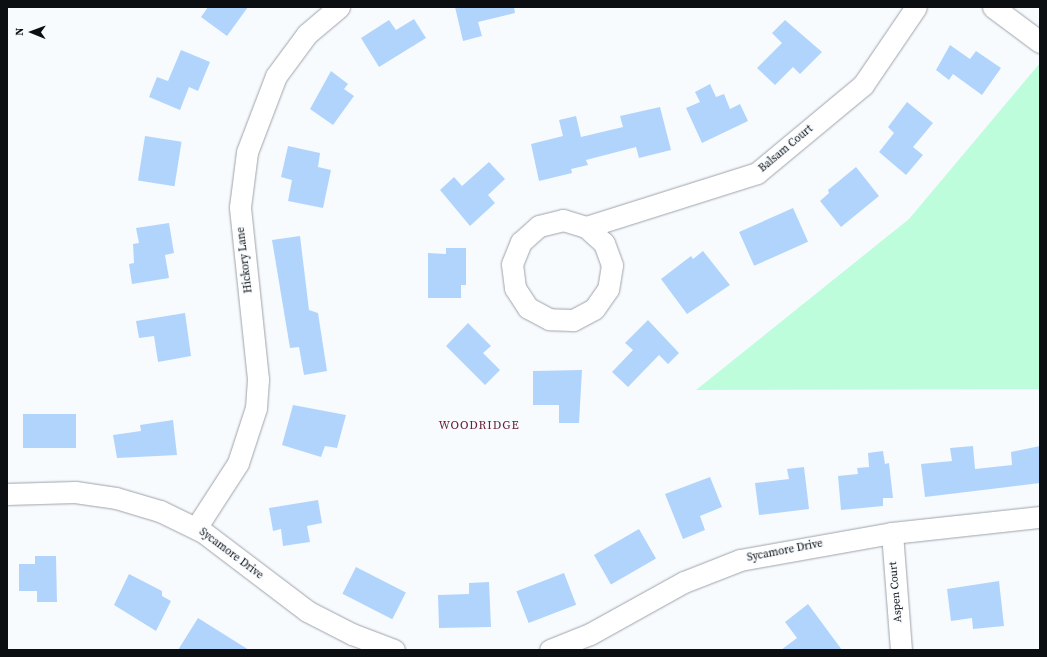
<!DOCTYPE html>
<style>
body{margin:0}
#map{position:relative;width:1047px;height:657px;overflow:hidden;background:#f8fbfe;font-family:"Source Serif 4",serif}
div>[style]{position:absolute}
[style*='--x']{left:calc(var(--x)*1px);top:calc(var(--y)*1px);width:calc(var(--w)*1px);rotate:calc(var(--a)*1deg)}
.green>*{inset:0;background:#befddb}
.building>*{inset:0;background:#b1d4fd;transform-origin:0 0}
.roads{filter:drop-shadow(0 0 1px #9da3ab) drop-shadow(0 0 1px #9da3ab)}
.minor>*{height:21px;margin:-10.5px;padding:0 10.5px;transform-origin:10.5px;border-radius:10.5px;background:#fff}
span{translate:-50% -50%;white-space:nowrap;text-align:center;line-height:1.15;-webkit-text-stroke:3px #f8fbfe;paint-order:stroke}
.street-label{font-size:11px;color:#0c0f11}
.neighbourhood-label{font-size:12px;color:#692335;letter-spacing:1px}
.frame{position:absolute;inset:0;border:8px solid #0c0f11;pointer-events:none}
.north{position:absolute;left:12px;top:12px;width:40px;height:40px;-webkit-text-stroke:3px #f8fbfe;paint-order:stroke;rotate:271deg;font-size:11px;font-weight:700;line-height:16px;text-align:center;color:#0c0f11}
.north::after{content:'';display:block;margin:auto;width:14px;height:18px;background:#0c0f11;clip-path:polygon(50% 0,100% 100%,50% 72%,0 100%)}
</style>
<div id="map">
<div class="green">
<div style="clip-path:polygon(1040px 63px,1040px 389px,696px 390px,909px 219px)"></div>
</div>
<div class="building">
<div style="clip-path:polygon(208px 7px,248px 7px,227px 36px,201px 17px)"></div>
<div style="clip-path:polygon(455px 7px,514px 7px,515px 13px,478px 22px,482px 36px,463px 41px)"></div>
<div style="clip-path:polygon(414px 19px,426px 38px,379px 67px,361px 38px,389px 20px,396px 30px)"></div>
<div style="clip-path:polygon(785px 20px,822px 52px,800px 74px,793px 67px,775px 85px,757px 68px,782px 43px,772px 33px)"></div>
<div style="clip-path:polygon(950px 45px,970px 59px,976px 51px,1001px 68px,982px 95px,953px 74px,949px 80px,936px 70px)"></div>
<div style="clip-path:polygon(181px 50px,210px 62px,198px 91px,189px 87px,180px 110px,149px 97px,157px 77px,168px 81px)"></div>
<div style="clip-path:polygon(331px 71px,348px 84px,344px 89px,354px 96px,333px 125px,310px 109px)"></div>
<div style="clip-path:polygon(710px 84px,716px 97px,724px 94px,730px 109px,740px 104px,748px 121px,702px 143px,686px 108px,700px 102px,695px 92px)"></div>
<div style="clip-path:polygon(907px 102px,933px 123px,913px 147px,923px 155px,906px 175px,879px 152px,894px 133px,888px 127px)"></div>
<div style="clip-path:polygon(660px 107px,671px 150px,639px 158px,636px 147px,586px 160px,588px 165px,571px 169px,572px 173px,539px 181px,531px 144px,563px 136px,559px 120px,576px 116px,581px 137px,623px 127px,620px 116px)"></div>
<div style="left:145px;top:136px;width:37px;height:45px;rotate:9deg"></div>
<div style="clip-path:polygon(288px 146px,320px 153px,318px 167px,331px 170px,323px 208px,288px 201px,292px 180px,281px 177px)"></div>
<div style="clip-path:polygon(489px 162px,505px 179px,488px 195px,495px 203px,470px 226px,440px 190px,454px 177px,462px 186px)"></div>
<div style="clip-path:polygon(856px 167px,879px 196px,841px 227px,820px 201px,829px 193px,828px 190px)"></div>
<div style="left:793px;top:208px;width:37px;height:59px;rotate:66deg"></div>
<div style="clip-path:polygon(169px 223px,174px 253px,165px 255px,169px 278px,132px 284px,129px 264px,134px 263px,133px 244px,139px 243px,136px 228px)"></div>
<div style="clip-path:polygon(300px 236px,309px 310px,318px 313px,327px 371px,304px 375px,299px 347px,290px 348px,272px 240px)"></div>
<div style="clip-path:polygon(446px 248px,466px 248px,466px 285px,461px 285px,461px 298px,428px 298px,428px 253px,446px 254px)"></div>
<div style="clip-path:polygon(703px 251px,730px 285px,687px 314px,661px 279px,691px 256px,693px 259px)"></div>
<div style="clip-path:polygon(185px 313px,191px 356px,158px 362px,154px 336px,139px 338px,136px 321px)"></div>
<div style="clip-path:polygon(648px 320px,679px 353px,668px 364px,659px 355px,628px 387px,612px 372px,633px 350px,625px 343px)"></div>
<div style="clip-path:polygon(468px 323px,491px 346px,483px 353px,500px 370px,485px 385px,446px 346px)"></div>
<div style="clip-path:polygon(582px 370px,579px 423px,559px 423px,559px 405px,533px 405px,533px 371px)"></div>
<div style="clip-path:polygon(293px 405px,346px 415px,337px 448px,325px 446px,321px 457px,282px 445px)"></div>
<div style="left:76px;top:414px;width:34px;height:53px;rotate:90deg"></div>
<div style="clip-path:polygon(173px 420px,177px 455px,117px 458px,113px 435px,141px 431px,140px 425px)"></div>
<div style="clip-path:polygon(973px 446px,975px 469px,1012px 465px,1011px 452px,1040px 446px,1040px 483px,925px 497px,921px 464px,952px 461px,950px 448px)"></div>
<div style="clip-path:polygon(883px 451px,885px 464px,889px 463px,893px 498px,883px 498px,883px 506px,841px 510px,838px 476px,858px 474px,857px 468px,869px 467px,868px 453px)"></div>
<div style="clip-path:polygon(804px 467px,809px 509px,759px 515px,755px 483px,789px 479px,787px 469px)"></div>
<div style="clip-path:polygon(710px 477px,722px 507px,700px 516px,705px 530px,683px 539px,665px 494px)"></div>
<div style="clip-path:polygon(318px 500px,322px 523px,307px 526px,310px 542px,283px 546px,281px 529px,273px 531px,269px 508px)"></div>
<div style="left:639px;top:529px;width:34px;height:52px;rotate:60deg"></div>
<div style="clip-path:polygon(35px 556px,56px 556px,57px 602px,37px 602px,37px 591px,19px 591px,19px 564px,35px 564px)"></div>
<div style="left:356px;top:567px;width:56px;height:30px;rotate:27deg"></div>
<div style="left:564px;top:573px;width:34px;height:51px;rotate:69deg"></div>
<div style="clip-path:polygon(129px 574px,162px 591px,162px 596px,171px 601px,156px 631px,114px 605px)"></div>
<div style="clip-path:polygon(999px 581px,1004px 626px,973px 629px,972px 618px,951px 621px,947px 589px)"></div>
<div style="clip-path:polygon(489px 582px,491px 627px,439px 628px,438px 595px,469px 594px,469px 583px)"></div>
<div style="clip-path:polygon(808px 604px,842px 650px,781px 650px,797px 638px,785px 622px)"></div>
<div style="clip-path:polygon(198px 618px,249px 650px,178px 650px)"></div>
</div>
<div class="roads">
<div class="minor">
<div style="--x:993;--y:7;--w:59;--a:36.7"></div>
<div style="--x:586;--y:227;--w:24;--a:42"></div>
<div style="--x:604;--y:243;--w:23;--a:70"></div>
<div style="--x:612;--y:265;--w:24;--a:99"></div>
<div style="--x:608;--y:289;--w:24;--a:125"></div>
<div style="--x:594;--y:309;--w:24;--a:152"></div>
<div style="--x:573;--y:320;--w:24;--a:-178"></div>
<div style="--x:549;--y:319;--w:24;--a:-152"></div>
<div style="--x:528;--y:308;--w:24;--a:-123"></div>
<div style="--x:515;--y:288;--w:24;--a:-97"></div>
<div style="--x:512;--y:264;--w:24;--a:-68"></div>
<div style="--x:521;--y:242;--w:24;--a:-42"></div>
<div style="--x:539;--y:226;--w:25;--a:-14"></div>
<div style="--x:563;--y:220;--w:24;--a:17"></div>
<div style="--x:586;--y:227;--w:179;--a:-17.5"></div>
<div style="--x:757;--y:173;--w:138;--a:-39.7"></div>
<div style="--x:863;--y:85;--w:94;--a:-55.8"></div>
<div style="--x:7;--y:494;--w:68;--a:-1.7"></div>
<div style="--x:75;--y:492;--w:41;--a:8.3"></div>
<div style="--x:116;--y:498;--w:46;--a:16.5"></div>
<div style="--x:160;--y:511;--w:48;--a:26"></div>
<div style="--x:203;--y:532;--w:131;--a:37.2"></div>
<div style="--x:307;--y:611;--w:51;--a:27.1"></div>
<div style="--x:352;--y:634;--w:45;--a:20.9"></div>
<div style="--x:196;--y:528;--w:77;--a:-57.1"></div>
<div style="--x:238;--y:463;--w:58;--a:-71.9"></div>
<div style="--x:256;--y:408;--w:29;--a:-86"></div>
<div style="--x:258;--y:379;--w:173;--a:-96"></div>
<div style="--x:240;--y:207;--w:55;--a:-82.7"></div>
<div style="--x:247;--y:152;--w:81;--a:-69.1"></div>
<div style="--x:276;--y:76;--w:52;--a:-53.6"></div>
<div style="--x:307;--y:34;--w:42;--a:-40.2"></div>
<div style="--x:892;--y:533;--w:117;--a:85.6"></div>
<div style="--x:550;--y:650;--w:43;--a:-21.8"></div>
<div style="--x:590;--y:634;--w:107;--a:-29"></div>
<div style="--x:684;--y:582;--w:60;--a:-21.4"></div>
<div style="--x:740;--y:560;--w:154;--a:-10.1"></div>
<div style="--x:892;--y:533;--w:149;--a:-6.2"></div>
</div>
</div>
<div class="street-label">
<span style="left:786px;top:149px;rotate:-40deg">Balsam Court</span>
<span style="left:245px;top:260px;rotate:-97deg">Hickory Lane</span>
<span style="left:785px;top:551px;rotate:-11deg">Sycamore Drive</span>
<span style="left:231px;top:554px;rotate:37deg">Sycamore Drive</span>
<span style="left:896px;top:592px;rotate:-95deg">Aspen Court</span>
</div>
<div class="neighbourhood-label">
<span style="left:479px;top:426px">WOODRIDGE</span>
</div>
<div class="frame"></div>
<div class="north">N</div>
</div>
